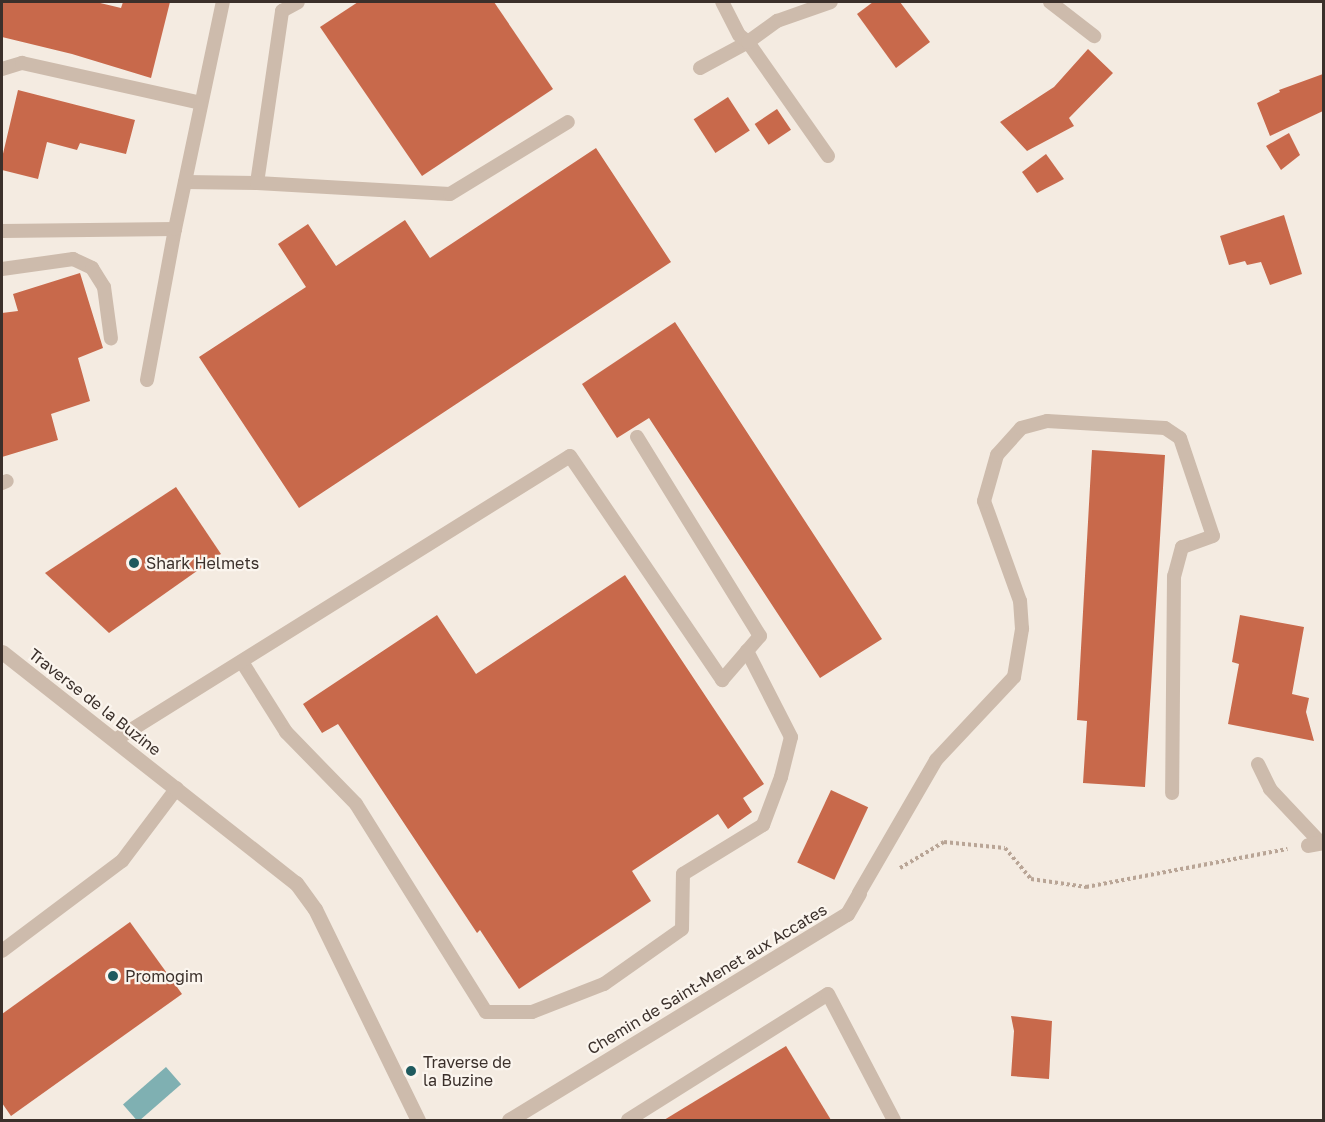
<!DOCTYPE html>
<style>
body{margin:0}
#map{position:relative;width:1325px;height:1122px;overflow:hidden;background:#f4ebe1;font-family:"Golos Text",sans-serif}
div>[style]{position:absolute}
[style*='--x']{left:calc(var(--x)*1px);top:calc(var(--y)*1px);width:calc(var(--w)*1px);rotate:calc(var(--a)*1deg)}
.water>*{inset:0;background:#7fb0b2;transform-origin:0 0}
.building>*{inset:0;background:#c8694b;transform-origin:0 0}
.path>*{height:4px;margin-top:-2px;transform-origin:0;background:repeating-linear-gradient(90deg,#b9a596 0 3px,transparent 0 6px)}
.service>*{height:14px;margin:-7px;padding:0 7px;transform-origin:7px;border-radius:7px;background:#cdbbac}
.minor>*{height:15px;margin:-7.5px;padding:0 7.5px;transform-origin:7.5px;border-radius:7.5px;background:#cdbbac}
.dots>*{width:16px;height:16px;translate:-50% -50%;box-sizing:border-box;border:3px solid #fbf5ee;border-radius:50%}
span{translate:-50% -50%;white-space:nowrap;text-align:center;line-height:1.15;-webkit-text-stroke:4.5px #fbf5ee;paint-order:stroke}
.poi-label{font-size:16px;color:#3b302b}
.left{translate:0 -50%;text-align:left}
.street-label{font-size:16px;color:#3b302b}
.frame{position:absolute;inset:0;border:3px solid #3b302b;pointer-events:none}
</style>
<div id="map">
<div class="water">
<div style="left:166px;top:1067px;width:23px;height:57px;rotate:49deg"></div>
</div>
<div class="building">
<div style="clip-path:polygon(2px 2px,96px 2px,121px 8px,123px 2px,170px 2px,151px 78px,72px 54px,2px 37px)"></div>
<div style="clip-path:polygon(358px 2px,494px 2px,553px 89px,422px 176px,320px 27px)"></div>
<div style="clip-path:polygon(873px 2px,900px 2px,930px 42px,896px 68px,857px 14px)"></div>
<div style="clip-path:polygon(1088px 49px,1113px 73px,1069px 118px,1074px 126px,1027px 151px,1000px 122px,1054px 87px)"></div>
<div style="clip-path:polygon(1323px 74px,1323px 111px,1270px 136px,1257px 103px,1280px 92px,1279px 90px)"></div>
<div style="clip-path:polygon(18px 90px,135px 120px,126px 154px,80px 143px,77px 150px,47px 142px,38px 179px,2px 170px,2px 158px)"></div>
<div style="left:728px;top:97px;width:40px;height:41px;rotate:57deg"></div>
<div style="left:777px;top:109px;width:25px;height:27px;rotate:56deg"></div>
<div style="clip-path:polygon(1289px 133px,1300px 155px,1281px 170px,1266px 146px)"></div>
<div style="clip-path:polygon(596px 148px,671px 262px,299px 508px,199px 357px,306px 287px,278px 244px,308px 224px,336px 266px,405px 220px,430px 258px)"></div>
<div style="clip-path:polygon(1046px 154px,1064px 179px,1037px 193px,1022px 172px)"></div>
<div style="clip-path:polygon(1284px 215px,1302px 274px,1270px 285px,1261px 262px,1247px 265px,1245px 261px,1229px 265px,1220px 236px)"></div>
<div style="clip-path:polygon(80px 273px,103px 348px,78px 358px,90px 401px,51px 414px,58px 440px,2px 457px,2px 313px,18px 311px,13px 294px)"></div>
<div style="clip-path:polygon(675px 322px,882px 639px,820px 678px,649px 418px,617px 438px,582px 384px)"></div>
<div style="clip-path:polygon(1092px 450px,1165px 455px,1145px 787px,1083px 783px,1087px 721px,1077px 720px)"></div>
<div style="clip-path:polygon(176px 487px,221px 554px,109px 633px,45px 573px)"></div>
<div style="clip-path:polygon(625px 575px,764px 784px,743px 798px,752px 812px,728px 829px,718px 814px,632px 871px,651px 901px,519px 989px,480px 930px,477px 933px,338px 724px,322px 733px,303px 704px,437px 615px,476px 674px)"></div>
<div style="clip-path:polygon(1240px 615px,1304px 627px,1292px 694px,1309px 698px,1306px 712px,1314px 741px,1228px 724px,1239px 664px,1232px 662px)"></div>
<div style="left:831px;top:790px;width:41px;height:80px;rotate:25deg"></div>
<div style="clip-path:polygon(130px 922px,182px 994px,11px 1116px,2px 1103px,2px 1014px)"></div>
<div style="clip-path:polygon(1011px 1016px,1052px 1021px,1049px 1079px,1011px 1076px,1014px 1031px)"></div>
<div style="clip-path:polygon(786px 1046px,831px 1120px,664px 1120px)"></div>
</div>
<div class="path">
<div style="--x:900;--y:868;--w:51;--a:-30.6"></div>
<div style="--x:944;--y:842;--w:61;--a:5.6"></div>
<div style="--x:1005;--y:848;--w:40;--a:50"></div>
<div style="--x:1031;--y:879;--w:56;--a:8.3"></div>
<div style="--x:1086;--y:887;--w:205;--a:-10.7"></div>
</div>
<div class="service">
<div style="--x:1050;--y:2;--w:56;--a:37.7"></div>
<div style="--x:700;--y:68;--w:55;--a:-28.4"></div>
<div style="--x:748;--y:42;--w:11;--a:-142"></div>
<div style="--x:739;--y:35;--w:37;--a:-117"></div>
<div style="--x:2;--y:69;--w:21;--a:-17"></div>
<div style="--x:22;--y:63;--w:183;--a:12.6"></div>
<div style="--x:828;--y:156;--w:139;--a:-125.1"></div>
<div style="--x:748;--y:42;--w:36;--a:-36"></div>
<div style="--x:777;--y:21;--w:57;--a:-19.4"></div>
<div style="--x:185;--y:182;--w:72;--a:0.8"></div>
<div style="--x:257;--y:183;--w:174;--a:-81.7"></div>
<div style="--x:282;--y:11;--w:18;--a:-29"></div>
<div style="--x:257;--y:183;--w:193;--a:3.3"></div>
<div style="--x:450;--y:194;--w:138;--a:-31.4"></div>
<div style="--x:2;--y:231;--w:173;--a:-0.7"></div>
<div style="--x:2;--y:269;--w:72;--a:-8"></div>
<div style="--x:73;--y:259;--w:21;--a:25"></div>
<div style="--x:92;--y:268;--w:22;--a:58"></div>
<div style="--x:104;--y:287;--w:52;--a:82.3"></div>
<div style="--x:147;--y:380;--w:154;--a:-79.5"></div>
<div style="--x:175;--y:229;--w:232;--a:-78.1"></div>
<div style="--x:2;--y:483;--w:5;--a:-22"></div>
<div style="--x:242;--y:662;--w:83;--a:57.8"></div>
<div style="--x:286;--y:732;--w:100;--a:45.8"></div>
<div style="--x:356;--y:804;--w:245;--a:58"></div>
<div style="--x:486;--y:1012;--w:46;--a:0"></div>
<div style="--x:532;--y:1012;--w:77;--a:-21.3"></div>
<div style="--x:604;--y:984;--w:95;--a:-35.2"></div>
<div style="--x:682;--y:929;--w:55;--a:-89"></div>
<div style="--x:683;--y:874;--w:94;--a:-31.5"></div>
<div style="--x:763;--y:825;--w:51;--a:-69.4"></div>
<div style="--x:781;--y:777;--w:41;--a:-76"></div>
<div style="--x:791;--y:737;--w:97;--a:-117.1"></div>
<div style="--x:115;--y:740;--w:536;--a:-31.97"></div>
<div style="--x:570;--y:456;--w:271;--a:55.8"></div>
<div style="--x:722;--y:680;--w:58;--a:-49.2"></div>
<div style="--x:760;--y:636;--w:234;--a:-121.7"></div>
<div style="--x:1258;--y:764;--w:28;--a:64"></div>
<div style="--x:1270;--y:789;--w:73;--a:46.7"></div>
<div style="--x:859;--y:893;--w:154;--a:-59.9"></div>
<div style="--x:936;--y:760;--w:114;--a:-46.8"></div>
<div style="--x:1014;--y:677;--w:49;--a:-80.5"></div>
<div style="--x:1022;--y:629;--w:28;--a:-94"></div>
<div style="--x:1020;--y:601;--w:106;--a:-109.8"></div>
<div style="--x:984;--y:501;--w:48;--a:-74.2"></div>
<div style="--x:997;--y:455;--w:36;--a:-48"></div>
<div style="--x:1021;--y:428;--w:27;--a:-15"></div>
<div style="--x:1047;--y:421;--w:118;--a:3.4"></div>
<div style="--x:1165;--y:428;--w:18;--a:34"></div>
<div style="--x:1180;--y:438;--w:103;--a:71.4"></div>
<div style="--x:1213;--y:536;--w:33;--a:160"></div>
<div style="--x:1182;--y:547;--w:30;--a:105"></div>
<div style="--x:1174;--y:576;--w:217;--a:90.5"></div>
<div style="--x:2;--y:951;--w:150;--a:-36.9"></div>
<div style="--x:122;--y:861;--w:91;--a:-53"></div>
<div style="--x:628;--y:1120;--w:236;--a:-32.2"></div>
<div style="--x:828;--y:994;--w:142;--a:62.4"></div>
</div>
<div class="minor">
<div style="--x:2;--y:652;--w:374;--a:38.2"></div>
<div style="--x:296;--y:883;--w:32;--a:54"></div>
<div style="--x:315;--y:909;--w:235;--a:64"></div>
<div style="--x:1308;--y:845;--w:16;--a:-11"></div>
<div style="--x:509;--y:1120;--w:396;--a:-31.4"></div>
<div style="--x:847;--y:914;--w:24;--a:-60"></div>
</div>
<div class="dots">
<div style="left:134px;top:563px;background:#1f5a5e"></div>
<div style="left:113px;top:976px;background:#1f5a5e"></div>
<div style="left:411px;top:1071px;background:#1f5a5e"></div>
</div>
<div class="poi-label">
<span class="left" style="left:146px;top:563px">Shark Helmets</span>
<span class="left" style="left:125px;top:976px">Promogim</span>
<span class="left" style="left:423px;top:1071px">Traverse de<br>la Buzine</span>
</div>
<div class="street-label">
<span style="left:95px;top:702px;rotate:38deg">Traverse de la Buzine</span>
<span style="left:707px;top:979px;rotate:-31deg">Chemin de Saint-Menet aux Accates</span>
</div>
<div class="frame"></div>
</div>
